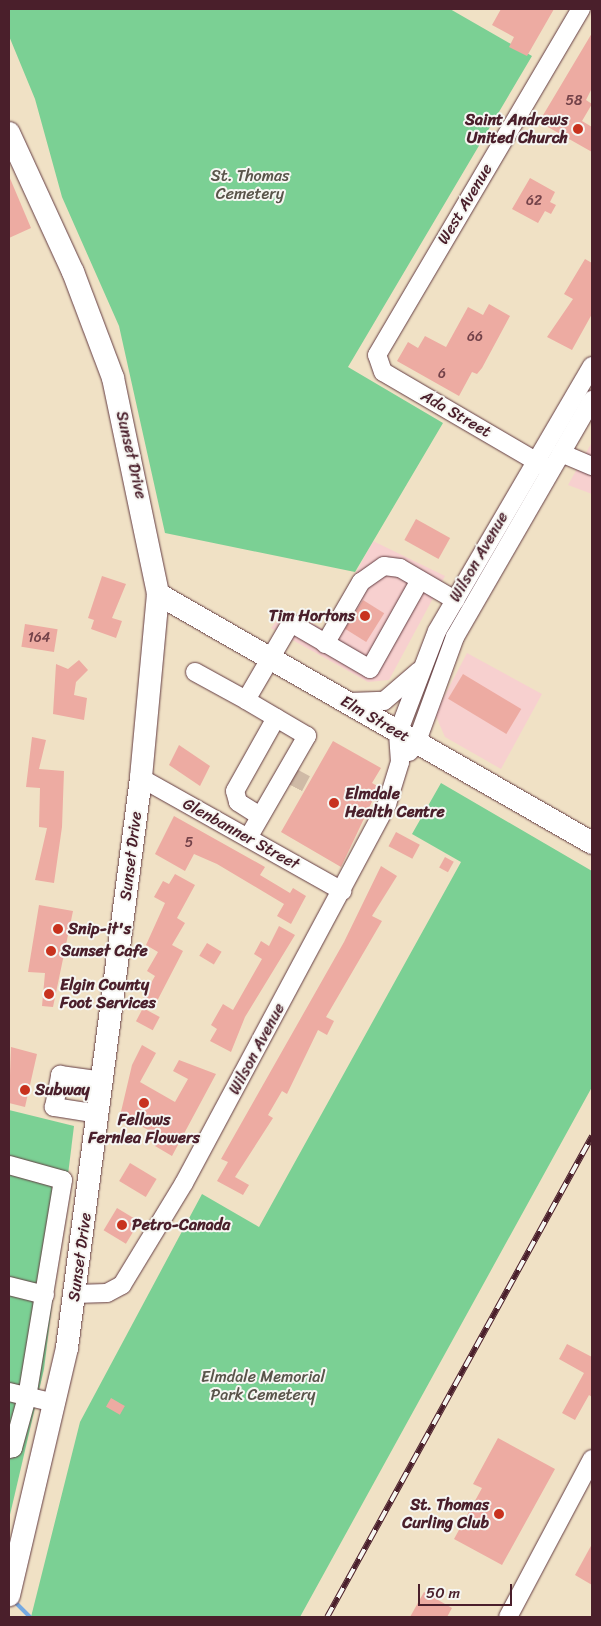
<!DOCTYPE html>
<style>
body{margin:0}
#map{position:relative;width:601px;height:1626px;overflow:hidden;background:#f0e1c5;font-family:Sriracha,sans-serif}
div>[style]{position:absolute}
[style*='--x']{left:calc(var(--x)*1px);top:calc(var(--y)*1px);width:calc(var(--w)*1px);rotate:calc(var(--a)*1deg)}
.built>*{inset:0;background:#f7d0cf}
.green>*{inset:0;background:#7bd094}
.stream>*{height:4px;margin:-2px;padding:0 2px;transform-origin:2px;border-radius:2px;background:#75a9e1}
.building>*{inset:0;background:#edaba2;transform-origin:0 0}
.minor-tunnel>*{height:18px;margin-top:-9px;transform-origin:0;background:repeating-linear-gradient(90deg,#cfbaa6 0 18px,transparent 0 27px)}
.roads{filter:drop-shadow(0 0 1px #633c42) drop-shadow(0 0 1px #633c42)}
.minor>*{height:18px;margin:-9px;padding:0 9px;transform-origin:9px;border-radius:9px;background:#fff}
.major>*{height:22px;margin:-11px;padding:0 11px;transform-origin:11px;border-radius:11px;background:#fff}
.rail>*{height:5.5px;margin-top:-2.75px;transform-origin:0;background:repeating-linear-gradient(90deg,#f6f6f2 0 11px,#4a1f2b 0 22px);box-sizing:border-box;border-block:1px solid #4a1f2b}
.dots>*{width:14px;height:14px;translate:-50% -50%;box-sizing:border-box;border:2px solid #f6f6f2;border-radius:50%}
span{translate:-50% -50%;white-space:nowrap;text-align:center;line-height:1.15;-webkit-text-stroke:4px #f6f6f2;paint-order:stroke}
.number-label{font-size:14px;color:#734249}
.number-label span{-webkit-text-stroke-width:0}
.poi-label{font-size:16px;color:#4a1f2b;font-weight:700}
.right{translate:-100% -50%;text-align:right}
.left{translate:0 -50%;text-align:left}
.park-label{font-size:16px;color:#59544a}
.street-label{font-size:16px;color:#4a1f2b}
.frame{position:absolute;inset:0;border:10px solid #4a1f2b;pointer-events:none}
.scale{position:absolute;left:418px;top:1584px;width:94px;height:22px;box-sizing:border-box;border:2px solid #4a1f2b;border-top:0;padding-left:6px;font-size:15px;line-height:18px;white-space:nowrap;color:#4a1f2b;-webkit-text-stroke:4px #f6f6f2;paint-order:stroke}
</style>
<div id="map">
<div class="built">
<div style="clip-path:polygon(592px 442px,592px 494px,568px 485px)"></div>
<div style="clip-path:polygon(373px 541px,445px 576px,389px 680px,368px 682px,271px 628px,286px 610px,325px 630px)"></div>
<div style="clip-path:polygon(467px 653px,542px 694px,501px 769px,445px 737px,435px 714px)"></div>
</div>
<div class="green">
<div style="clip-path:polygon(9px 9px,450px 9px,532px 56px,348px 367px,443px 423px,355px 572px,165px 533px,119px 326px,62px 197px,35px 99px,9px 36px)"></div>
<div style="clip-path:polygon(441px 783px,592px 871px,592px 1087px,300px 1617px,31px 1617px,80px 1422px,202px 1194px,259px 1227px,461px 862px,412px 834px)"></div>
<div style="clip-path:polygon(9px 1110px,74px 1126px,44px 1369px,9px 1519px)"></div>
</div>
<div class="stream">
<div style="--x:14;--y:1601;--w:23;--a:45"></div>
</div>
<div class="building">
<div style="clip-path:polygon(501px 9px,554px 9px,527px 56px,509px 47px,514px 37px,492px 25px)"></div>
<div style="clip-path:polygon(592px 33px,592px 88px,586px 100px,592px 104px,582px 121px,592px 127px,592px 152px,539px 122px)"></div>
<div style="clip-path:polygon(9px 176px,31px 228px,9px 238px)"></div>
<div style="clip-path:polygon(530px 178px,555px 192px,550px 202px,556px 205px,551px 214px,545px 211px,538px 223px,512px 209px)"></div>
<div style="clip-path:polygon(585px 259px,592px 263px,592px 314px,572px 350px,547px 337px,573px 299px,564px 294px)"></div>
<div style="clip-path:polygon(489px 304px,510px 316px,482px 368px,477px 374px,472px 372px,459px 396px,397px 361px,408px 342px,418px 348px,425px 336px,446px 347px,468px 307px,483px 315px)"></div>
<div style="left:416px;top:519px;width:39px;height:24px;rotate:29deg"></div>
<div style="clip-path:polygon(102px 576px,126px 584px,112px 618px,122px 621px,116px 638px,91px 629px,94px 620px,88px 618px)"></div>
<div style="left:363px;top:600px;width:25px;height:34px;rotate:32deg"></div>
<div style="left:25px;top:624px;width:33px;height:23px;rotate:9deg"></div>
<div style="clip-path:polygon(79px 660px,88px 670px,76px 682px,74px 695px,87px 698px,84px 720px,53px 714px,56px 664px,68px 669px)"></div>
<div style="left:463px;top:674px;width:68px;height:29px;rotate:31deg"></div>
<div style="clip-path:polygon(32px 737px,46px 740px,39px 769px,64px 771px,62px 827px,54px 883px,35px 880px,47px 828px,39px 827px,40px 788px,26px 787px)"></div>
<div style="clip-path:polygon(333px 741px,381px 768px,372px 783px,379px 787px,341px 867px,281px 832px)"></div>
<div style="clip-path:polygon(179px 745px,210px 766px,200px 786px,169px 765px)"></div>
<div style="clip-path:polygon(174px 816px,265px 867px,260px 875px,290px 893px,293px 888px,306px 896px,291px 924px,277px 916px,284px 904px,217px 864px,194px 854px,185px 871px,155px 854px)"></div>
<div style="left:396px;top:832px;width:27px;height:16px;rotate:28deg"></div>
<div style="left:445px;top:857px;width:10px;height:12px;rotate:29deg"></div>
<div style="clip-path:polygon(381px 866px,397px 876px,372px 916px,382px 921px,326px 1017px,334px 1021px,327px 1035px,318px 1030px,287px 1094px,282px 1091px,268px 1115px,273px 1118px,235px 1177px,249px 1185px,243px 1195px,217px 1181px,228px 1162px,221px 1159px,344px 942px)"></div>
<div style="clip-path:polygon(175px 874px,195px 885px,177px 918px,185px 923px,172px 945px,183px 951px,155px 1005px,143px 997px,155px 976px,147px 971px,158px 952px,146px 945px,165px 903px,154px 897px,163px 881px,169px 884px)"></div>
<div style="clip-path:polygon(39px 905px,73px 911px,53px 1007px,42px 1006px,45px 973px,28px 972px)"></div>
<div style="clip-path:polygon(279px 926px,295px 935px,245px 1017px,231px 1052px,210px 1041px,217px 1029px,211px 1025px,223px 1004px,233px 1010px,262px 959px,254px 954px,261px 941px,269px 946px)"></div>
<div style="left:207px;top:943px;width:17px;height:15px;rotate:31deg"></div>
<div style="left:143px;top:1008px;width:19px;height:15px;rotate:28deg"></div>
<div style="clip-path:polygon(142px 1045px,156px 1053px,140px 1082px,175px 1102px,188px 1079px,173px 1071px,179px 1060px,216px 1074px,172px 1156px,155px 1146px,161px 1136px,120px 1116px,132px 1065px)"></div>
<div style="clip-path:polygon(11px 1047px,37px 1054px,25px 1107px,9px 1103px)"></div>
<div style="left:130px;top:1163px;width:31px;height:21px;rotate:31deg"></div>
<div style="left:117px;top:1208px;width:26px;height:26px;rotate:31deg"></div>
<div style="clip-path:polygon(567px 1344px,592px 1357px,592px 1397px,589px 1395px,575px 1420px,562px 1413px,584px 1373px,559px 1359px)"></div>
<div style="left:111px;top:1398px;width:16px;height:10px;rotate:30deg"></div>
<div style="clip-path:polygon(498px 1438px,555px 1469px,502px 1565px,454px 1539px,482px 1488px,473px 1484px)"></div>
<div style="clip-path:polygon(592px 1544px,592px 1585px,575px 1575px)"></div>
<div style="clip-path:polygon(424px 1592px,452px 1608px,447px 1617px,410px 1617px)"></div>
</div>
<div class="minor-tunnel">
<div style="--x:294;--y:787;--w:17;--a:-62"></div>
</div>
<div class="roads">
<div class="minor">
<div style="--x:561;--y:453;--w:34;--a:23"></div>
<div style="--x:551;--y:470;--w:194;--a:-149.7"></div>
<div style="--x:383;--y:372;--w:18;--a:-109"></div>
<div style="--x:377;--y:355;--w:402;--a:-59.5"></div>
<div style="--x:325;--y:644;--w:72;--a:-59.9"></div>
<div style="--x:361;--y:582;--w:28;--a:-35"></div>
<div style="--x:384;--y:566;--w:16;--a:7"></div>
<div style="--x:400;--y:568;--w:64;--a:30.2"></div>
<div style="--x:195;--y:672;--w:58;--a:28.8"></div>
<div style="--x:349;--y:702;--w:35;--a:-2"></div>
<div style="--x:384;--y:701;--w:46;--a:-40.6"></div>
<div style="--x:409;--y:752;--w:11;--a:-49"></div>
<div style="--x:416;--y:744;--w:114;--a:-70"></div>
<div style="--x:455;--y:637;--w:274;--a:-60"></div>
<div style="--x:141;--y:778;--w:231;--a:29.3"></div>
<div style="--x:260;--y:816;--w:26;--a:-148"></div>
<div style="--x:238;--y:802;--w:11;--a:-105"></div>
<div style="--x:235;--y:791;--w:84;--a:-60.7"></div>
<div style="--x:248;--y:838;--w:118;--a:-60"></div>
<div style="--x:307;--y:736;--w:71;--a:-149.5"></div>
<div style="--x:246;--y:700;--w:89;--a:-59.7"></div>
<div style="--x:291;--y:623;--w:91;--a:30.2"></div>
<div style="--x:370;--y:669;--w:102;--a:-60.7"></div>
<div style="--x:99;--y:1114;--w:46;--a:-171.2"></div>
<div style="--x:54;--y:1107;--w:33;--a:-79"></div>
<div style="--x:60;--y:1075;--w:44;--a:7.8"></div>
<div style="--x:9;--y:1165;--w:56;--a:15.5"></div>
<div style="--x:63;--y:1180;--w:220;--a:99.4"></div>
<div style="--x:27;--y:1397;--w:53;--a:105.4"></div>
<div style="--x:13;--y:1448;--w:4;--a:166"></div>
<div style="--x:9;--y:1286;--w:37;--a:14"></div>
<div style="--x:75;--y:1294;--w:32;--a:-2"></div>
<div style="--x:107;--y:1293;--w:17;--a:-28"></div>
<div style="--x:122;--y:1285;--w:119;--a:-58.7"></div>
<div style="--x:184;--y:1183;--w:430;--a:-61.8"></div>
<div style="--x:387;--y:804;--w:44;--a:-72.8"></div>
<div style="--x:400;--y:762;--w:29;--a:-94"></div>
<div style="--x:398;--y:733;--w:109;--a:-69.1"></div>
<div style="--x:437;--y:631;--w:307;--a:-59.7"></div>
<div style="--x:9;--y:1392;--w:47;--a:13.4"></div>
<div style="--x:508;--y:1617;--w:179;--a:-62"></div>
</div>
<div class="major">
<div style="--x:9;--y:133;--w:153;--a:65.3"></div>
<div style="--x:73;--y:272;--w:113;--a:69.3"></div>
<div style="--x:113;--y:378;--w:221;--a:78.2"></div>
<div style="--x:158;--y:594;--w:185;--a:95.3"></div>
<div style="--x:141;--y:778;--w:575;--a:97.4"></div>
<div style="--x:67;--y:1348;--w:254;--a:103.2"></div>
<div style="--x:158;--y:594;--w:500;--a:29.84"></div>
</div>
</div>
<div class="rail">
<div style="--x:327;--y:1617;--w:549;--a:-61.15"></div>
</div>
<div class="dots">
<div style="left:578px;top:129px;background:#c8321e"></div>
<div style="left:365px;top:616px;background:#c8321e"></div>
<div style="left:334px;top:803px;background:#c8321e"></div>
<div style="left:58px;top:929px;background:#c8321e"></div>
<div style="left:51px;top:951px;background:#c8321e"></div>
<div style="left:49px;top:994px;background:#c8321e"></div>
<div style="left:25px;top:1090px;background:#c8321e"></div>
<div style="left:144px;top:1103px;background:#c8321e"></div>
<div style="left:122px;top:1225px;background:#c8321e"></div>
<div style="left:499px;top:1514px;background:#c8321e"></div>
</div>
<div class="number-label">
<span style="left:574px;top:101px">58</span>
<span style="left:534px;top:201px">62</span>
<span style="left:475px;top:337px">66</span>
<span style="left:442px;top:374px">6</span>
<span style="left:39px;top:638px">164</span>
<span style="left:189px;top:843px">5</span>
</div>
<div class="poi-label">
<span class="right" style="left:568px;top:129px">Saint Andrews<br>United Church</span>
<span class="right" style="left:355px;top:616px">Tim Hortons</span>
<span class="left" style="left:345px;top:803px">Elmdale<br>Health Centre</span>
<span class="left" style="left:68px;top:929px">Snip-it's</span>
<span class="left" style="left:61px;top:951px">Sunset Cafe</span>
<span class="left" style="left:60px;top:994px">Elgin County<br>Foot Services</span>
<span class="left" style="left:35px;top:1090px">Subway</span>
<span style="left:144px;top:1129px">Fellows<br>Fernlea Flowers</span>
<span class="left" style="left:132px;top:1225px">Petro-Canada</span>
<span class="right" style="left:489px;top:1514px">St. Thomas<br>Curling Club</span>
</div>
<div class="park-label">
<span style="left:250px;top:185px">St. Thomas<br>Cemetery</span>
<span style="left:263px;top:1386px">Elmdale Memorial<br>Park Cemetery</span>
</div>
<div class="street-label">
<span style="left:465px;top:204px;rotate:-59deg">West Avenue</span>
<span style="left:456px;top:414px;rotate:30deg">Ada Street</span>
<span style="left:131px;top:455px;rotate:77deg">Sunset Drive</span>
<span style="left:479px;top:557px;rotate:-60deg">Wilson Avenue</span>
<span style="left:375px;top:719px;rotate:30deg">Elm Street</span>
<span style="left:241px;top:834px;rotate:29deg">Glenbanner Street</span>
<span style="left:131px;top:856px;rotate:-83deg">Sunset Drive</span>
<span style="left:257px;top:1049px;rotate:-62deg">Wilson Avenue</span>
<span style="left:80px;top:1257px;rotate:-82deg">Sunset Drive</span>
</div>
<div class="frame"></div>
<div class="scale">50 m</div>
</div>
